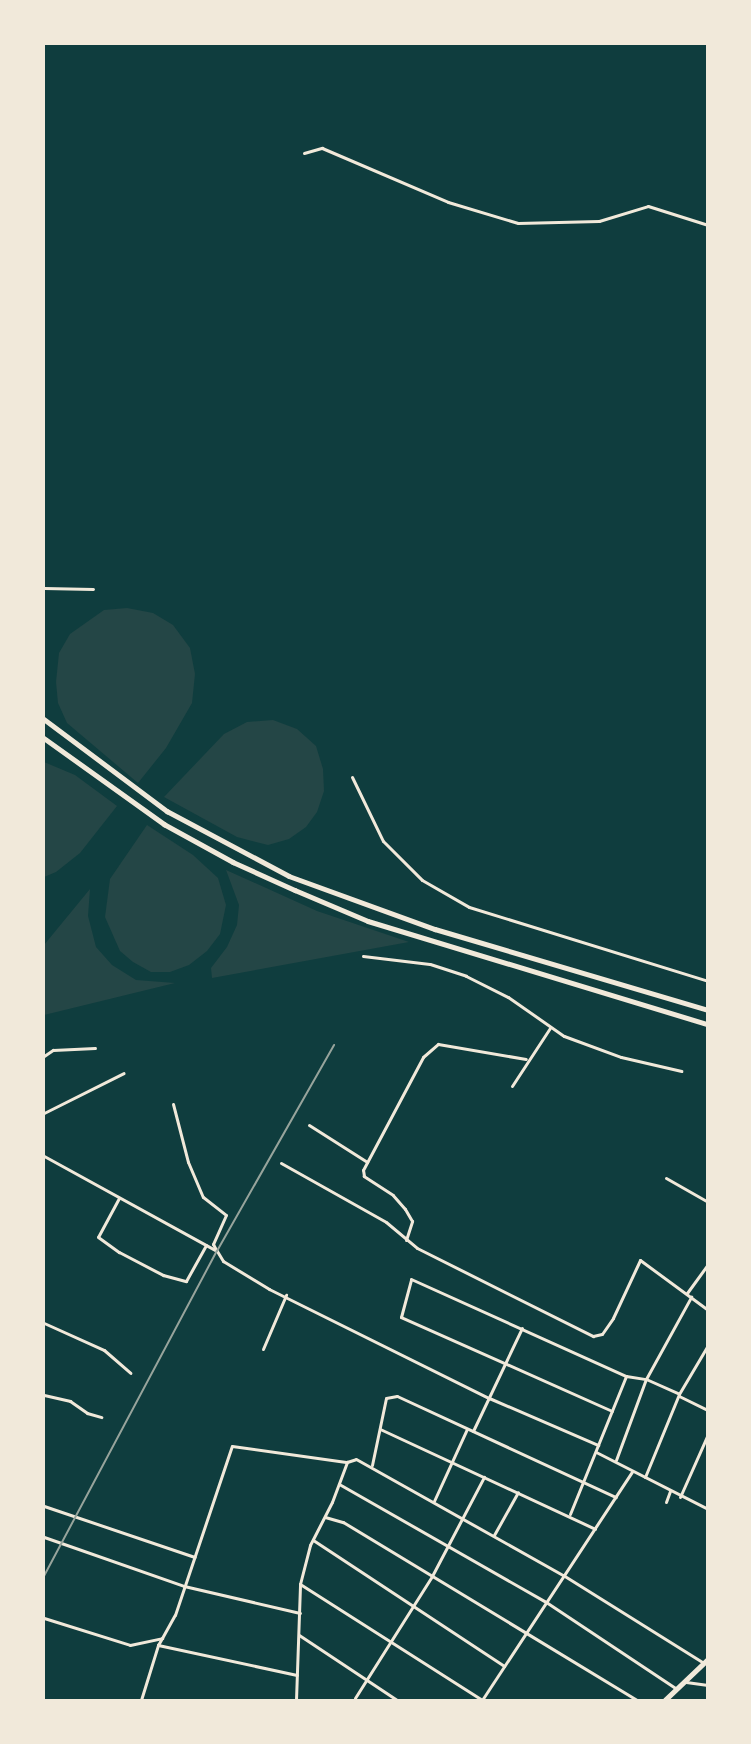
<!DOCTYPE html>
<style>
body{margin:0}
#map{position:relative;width:751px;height:1744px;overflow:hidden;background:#0f3d3e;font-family:Overpass,sans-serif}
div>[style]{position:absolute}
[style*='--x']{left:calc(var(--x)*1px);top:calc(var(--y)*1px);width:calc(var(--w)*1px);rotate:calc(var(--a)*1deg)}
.green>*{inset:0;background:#244646}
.minor>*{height:3px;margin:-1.5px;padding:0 1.5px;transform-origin:1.5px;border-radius:1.5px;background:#f1e9da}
.primary>*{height:4.5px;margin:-2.25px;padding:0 2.25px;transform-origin:2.25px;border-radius:2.25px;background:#f1e9da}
.trunk>*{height:4.5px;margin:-2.25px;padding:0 2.25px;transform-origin:2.25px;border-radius:2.25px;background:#f1e9da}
.rail>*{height:2px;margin:-1px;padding:0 1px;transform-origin:1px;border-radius:1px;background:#97a49c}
span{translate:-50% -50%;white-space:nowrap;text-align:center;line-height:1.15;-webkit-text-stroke:5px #f1e9da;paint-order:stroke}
.frame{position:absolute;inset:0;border:45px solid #f1e9da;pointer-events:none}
</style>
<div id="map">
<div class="green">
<div style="clip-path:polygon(127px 608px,153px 613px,173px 625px,190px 648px,195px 674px,192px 703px,166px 748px,138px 783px,67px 723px,58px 703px,56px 682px,59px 653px,70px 634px,104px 610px)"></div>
<div style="clip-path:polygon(273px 720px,297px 729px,316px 746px,323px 769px,324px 791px,317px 812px,306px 827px,289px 839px,268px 845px,237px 837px,164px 797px,224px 734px,247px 722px)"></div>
<div style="clip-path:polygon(44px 762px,75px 775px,117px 806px,80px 853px,56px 872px,44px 877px)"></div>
<div style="clip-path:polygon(147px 825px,193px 855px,218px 878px,226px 905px,220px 934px,207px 951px,189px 965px,170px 972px,151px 972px,133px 962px,120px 951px,105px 917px,110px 879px)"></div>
<div style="clip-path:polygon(226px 870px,317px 911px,409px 942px,212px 978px,211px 968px,227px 947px,237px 925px,239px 905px)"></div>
<div style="clip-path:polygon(90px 889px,88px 916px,96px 947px,112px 965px,136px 980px,175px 983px,44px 1015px,44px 945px)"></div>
</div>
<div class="minor">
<div style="--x:304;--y:153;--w:19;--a:-16"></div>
<div style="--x:322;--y:148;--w:137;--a:23.2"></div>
<div style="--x:448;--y:202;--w:73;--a:16.7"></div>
<div style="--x:518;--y:223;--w:81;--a:-1.4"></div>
<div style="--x:599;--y:221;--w:51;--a:-17"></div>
<div style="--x:648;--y:206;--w:63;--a:17.6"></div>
<div style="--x:44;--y:588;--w:49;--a:1.2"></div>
<div style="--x:352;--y:777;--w:71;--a:64.2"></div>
<div style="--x:383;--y:841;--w:55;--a:45"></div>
<div style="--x:422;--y:880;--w:54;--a:29.9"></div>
<div style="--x:469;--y:907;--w:250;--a:17.2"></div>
<div style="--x:363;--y:956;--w:67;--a:6.8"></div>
<div style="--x:430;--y:964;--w:38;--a:18"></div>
<div style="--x:466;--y:976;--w:47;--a:26.6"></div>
<div style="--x:508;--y:997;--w:68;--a:34.9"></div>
<div style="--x:564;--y:1036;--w:61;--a:20.2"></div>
<div style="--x:621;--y:1057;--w:62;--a:13.1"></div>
<div style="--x:44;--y:1056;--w:11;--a:-34"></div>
<div style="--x:53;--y:1050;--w:42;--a:-2.7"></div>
<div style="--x:512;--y:1086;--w:69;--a:-56.8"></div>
<div style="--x:173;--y:1104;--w:60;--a:75.5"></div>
<div style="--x:188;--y:1162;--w:38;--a:67"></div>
<div style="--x:203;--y:1197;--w:29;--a:38"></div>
<div style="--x:226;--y:1215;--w:32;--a:114"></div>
<div style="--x:213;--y:1244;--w:7;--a:63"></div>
<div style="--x:44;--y:1113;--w:89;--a:-26.6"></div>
<div style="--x:309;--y:1125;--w:69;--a:32.5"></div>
<div style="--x:44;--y:1156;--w:197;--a:28.8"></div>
<div style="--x:217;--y:1251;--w:12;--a:59"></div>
<div style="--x:223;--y:1261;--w:54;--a:31.3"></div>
<div style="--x:269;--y:1289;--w:246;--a:26.4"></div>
<div style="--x:489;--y:1398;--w:119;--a:23.3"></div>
<div style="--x:281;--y:1163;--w:120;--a:29.3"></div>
<div style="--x:386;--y:1222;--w:40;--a:40"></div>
<div style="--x:417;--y:1248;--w:197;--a:26.6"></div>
<div style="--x:593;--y:1336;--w:9;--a:-13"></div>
<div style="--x:602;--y:1334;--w:19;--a:-55"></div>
<div style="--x:613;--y:1318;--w:64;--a:-65"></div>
<div style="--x:640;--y:1260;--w:84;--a:36.3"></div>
<div style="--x:666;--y:1178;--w:48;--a:29.7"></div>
<div style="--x:119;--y:1198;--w:44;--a:118.3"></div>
<div style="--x:98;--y:1237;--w:26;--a:36"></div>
<div style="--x:119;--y:1252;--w:50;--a:27.6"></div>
<div style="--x:163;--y:1275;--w:24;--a:15"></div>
<div style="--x:186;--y:1281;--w:41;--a:-60.9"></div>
<div style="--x:406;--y:1240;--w:20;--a:-72"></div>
<div style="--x:412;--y:1221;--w:14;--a:-120"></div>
<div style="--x:405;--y:1209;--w:18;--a:-131"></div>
<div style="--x:393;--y:1195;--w:35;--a:-147"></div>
<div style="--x:364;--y:1176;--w:6;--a:-99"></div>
<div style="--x:363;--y:1170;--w:128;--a:-62"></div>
<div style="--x:423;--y:1057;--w:20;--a:-41"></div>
<div style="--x:438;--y:1044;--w:89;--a:9.7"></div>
<div style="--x:687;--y:1293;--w:36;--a:-54"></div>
<div style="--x:44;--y:1323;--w:66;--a:24.2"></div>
<div style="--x:104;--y:1350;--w:35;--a:41"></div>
<div style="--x:263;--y:1349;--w:59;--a:-66.9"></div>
<div style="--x:44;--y:1395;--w:27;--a:13"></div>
<div style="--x:70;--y:1401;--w:21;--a:35"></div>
<div style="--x:87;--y:1413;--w:15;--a:16"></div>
<div style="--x:679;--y:1396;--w:32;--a:26"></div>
<div style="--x:612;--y:1411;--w:231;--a:-156"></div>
<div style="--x:401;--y:1317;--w:39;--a:-75"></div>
<div style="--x:411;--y:1279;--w:236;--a:24.3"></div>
<div style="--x:626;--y:1376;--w:20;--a:9"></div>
<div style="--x:646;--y:1379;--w:36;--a:24"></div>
<div style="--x:380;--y:1429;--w:237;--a:24.9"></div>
<div style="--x:473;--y:1431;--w:114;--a:-64.6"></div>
<div style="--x:596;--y:1452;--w:126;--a:27"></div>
<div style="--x:616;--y:1460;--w:86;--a:-69.7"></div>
<div style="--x:646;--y:1379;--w:94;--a:-61.2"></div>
<div style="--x:372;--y:1465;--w:68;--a:-78.2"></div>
<div style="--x:386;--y:1398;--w:11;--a:-10"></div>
<div style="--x:397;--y:1396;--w:241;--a:24.8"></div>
<div style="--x:645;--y:1477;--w:90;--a:-67.7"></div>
<div style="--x:679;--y:1394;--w:57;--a:-59.4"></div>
<div style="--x:339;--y:1484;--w:238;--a:29.7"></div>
<div style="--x:546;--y:1602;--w:157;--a:33.6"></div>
<div style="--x:680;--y:1497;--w:69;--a:-66"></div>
<div style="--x:434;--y:1501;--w:79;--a:-65.4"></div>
<div style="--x:666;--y:1502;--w:12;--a:-70"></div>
<div style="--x:44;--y:1506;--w:159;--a:18.7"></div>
<div style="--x:570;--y:1514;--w:149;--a:-67.9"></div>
<div style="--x:325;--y:1517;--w:19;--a:16"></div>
<div style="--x:343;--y:1522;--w:344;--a:31.2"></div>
<div style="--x:494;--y:1535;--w:49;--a:-60.8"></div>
<div style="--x:44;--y:1537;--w:148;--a:19.3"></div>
<div style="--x:184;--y:1586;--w:119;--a:13.1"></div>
<div style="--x:313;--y:1540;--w:229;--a:33.4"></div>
<div style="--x:300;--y:1584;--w:216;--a:32.5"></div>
<div style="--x:44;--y:1618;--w:90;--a:17.4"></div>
<div style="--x:130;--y:1645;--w:33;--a:-12"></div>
<div style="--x:162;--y:1638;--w:8;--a:120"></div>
<div style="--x:158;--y:1645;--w:142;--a:12.2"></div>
<div style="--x:299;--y:1635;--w:118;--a:33.6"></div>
<div style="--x:162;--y:1638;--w:26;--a:-61"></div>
<div style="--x:175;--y:1615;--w:178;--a:-71.4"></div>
<div style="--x:232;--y:1446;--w:115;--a:8"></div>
<div style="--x:686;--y:1682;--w:22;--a:8"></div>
<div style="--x:355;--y:1698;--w:144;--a:-57.7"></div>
<div style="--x:432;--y:1576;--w:112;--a:-62.3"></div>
<div style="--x:141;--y:1700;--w:58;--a:-72.8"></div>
<div style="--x:296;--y:1700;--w:116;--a:-88"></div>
<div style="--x:300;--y:1584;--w:40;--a:-75.6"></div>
<div style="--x:310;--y:1545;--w:48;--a:-62.9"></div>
<div style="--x:332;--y:1502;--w:43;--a:-69.4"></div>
<div style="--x:347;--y:1462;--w:9;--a:-18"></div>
<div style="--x:356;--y:1459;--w:237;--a:29.3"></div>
<div style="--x:563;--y:1575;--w:166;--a:32"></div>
<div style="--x:482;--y:1700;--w:273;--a:-56.7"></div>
</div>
<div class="primary">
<div style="--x:665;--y:1700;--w:59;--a:-43.6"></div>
</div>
<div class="trunk">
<div style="--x:44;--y:719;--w:154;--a:36.8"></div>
<div style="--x:167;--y:811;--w:138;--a:28"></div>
<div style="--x:289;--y:876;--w:155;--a:20"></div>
<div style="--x:435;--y:929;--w:285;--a:16.5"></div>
<div style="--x:44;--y:738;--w:148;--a:35.6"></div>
<div style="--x:164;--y:824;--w:79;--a:28.8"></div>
<div style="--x:233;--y:862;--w:68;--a:24.3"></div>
<div style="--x:295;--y:890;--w:79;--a:23"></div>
<div style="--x:368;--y:921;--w:355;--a:16.9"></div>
</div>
<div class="rail">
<div style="--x:44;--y:1576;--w:368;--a:-62"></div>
<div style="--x:217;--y:1251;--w:237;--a:-60.4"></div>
</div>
<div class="frame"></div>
</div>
